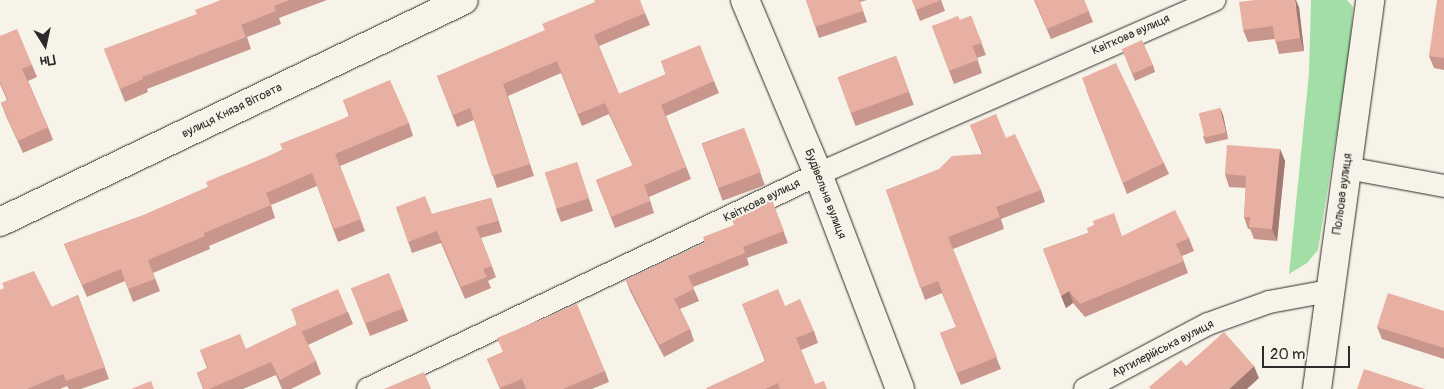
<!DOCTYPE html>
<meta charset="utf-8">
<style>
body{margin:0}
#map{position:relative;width:1444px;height:389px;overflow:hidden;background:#f7f3e8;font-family:Pangolin,sans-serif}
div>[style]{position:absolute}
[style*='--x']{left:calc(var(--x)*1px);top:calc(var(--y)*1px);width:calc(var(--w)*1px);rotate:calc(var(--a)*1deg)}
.green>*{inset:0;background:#a2dea5}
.roads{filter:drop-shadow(0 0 1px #2b2b2b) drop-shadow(0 0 1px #2b2b2b)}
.minor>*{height:22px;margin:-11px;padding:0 11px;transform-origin:11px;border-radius:11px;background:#f7f3e8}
.tertiary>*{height:28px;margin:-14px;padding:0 14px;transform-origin:14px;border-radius:14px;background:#f7f3e8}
.wall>*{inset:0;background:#c8968c;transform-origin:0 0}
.shaded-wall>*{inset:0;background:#a27a72}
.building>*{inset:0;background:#e8afa3;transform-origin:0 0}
span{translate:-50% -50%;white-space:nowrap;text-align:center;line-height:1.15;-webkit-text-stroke:4px #f7f3e8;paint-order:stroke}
.street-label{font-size:12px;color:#2b2b2b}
.north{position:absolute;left:20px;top:20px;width:50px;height:50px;-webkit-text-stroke:4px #f7f3e8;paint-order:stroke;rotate:170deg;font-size:14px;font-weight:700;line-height:20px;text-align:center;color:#2b2b2b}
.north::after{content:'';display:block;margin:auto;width:18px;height:22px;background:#2b2b2b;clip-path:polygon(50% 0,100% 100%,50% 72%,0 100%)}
.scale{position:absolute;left:1262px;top:346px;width:88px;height:22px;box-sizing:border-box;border:2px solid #2b2b2b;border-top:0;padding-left:6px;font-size:15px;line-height:18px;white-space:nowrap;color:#2b2b2b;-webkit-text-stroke:4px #f7f3e8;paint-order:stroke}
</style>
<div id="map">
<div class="green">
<div style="clip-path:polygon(1311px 0,1347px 0,1353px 7px,1350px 50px,1318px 250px,1307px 263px,1289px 274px,1309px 73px)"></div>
</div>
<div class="roads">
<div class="minor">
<div style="--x:1347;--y:168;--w:99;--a:10.5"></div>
<div style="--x:368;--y:389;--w:499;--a:-25.5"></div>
<div style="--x:818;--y:174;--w:433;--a:-23.7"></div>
<div style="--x:1085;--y:389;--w:139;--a:-27.9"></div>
<div style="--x:1208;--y:324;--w:65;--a:-19.8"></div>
<div style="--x:1269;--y:302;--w:61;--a:-10.4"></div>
</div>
<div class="tertiary">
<div style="--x:745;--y:0;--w:189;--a:67.2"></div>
<div style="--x:818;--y:174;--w:230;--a:69.1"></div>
<div style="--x:0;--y:222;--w:514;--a:-25.57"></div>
<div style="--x:1317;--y:389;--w:393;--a:-82.2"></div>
</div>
</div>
<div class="wall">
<div style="clip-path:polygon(221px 0,327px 0,279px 18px,281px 24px,247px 37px,251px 49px,147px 89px,148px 92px,125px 102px,104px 49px,196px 15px)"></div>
<div style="clip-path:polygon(806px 0,867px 0,860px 2px,867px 22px,819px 38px)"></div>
<div style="clip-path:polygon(912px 0,941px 0,945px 11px,920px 21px)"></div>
<div style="clip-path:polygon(1034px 0,1084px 0,1093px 22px,1051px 39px)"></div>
<div style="clip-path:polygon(1444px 0,1444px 70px,1434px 68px,1429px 56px)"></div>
<div style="clip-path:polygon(1299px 7px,1304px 51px,1279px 54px,1275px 39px,1248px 42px,1243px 30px)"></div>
<div style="clip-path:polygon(645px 13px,650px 25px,599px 46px,619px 94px,666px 75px,661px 61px,714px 81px,719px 93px,666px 116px,691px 179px,649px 197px,654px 213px,615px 228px,596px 180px,633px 166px,609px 114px,582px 126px,561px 73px,508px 96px,534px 176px,497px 188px,474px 120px,457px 127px,437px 76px)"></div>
<div style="clip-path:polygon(971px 16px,986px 55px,977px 58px,982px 73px,954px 84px,932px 26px,960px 20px)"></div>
<div style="clip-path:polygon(0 36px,32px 65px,37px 77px,28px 81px,48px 127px,53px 140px,23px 153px,6px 116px,1px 103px,7px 100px,0 84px)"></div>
<div style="clip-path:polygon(1122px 49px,1153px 65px,1155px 72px,1135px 81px)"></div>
<div style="left:896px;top:56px;width:52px;height:62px;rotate:70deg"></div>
<div style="clip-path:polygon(1086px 89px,1164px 163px,1169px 174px,1127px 194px)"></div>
<div style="clip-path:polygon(343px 100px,409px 123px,413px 136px,340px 166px,365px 231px,338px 242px,317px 186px,271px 205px,275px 218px,209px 246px,210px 249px,153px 273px,160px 291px,133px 302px,125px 281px,87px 297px,69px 256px,64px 244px,144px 215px,208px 187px,349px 116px)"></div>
<div style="clip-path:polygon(1220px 108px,1223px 115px,1228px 139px,1206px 144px,1203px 137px)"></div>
<div style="clip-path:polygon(970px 125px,1006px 138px,1041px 190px,1045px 202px,1001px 219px,1004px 229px,953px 249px,1001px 369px,961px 385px,940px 333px,956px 327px,942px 293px,925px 300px,886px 190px,982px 154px)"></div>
<div style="left:744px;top:128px;width:61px;height:45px;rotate:70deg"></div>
<div style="clip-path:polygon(1280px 149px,1285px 161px,1277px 241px,1254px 239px,1250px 229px,1248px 229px,1244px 217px,1246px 188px,1229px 187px,1225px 174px)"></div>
<div style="clip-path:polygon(577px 162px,593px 211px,561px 222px,556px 209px)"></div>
<div style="clip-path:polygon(491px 198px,502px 232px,481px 238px,496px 277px,488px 281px,491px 288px,465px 299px,441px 243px,412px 253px,396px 207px,432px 214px)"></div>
<div style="clip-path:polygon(771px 198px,788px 243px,747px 258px,749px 265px,693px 287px,699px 301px,680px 309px,690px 329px,694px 341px,664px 357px,630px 291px,626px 280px,705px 243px,734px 225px)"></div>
<div style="clip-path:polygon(1088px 233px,1122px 236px,1189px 238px,1194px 251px,1182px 256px,1188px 273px,1085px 317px,1073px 303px,1066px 308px,1043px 249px)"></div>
<div style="clip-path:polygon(351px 288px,403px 308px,408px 321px,370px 336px)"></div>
<div style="clip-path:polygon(78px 295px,109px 379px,81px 389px,69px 389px,67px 386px,60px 389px,0 389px,52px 307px)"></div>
<div style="clip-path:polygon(742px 304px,785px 306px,814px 331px,818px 343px,801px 350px,815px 384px,827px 389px,707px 389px,765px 361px)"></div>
<div style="clip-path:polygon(292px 310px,348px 312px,353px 324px,308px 345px,316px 361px,321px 374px,291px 389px,282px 389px,276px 375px,243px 389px,203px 389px,197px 373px,207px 368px,200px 350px,246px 349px,297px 325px)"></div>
<div style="clip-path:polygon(1444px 311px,1444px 359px,1382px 339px,1377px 327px)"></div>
<div style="clip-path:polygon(503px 352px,605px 371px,609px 382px,592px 389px,500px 389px,487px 359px)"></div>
</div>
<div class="shaded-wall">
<div style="clip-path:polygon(1295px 0,1296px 0,1299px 7px,1304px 51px,1300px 38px)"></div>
<div style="clip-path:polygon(1220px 108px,1223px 115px,1228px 139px,1226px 132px)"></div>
<div style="clip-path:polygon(1280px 149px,1285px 161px,1277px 241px,1272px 229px)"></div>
<div style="clip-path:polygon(491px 198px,495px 210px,502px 232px,498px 221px)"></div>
<div style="clip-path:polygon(1069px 291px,1073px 303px,1066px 308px,1061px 296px)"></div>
<div style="clip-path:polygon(1254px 366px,1259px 378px,1247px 389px,1229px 389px)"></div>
</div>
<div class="building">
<div style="clip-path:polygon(221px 0,290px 0,274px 6px,276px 11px,241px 25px,246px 37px,142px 77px,143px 79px,120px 89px,104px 49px,197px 14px,195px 10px)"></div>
<div style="clip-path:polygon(594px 0,640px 0,645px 13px,594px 35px,619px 94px,666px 74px,661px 61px,700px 45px,714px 81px,661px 105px,686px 167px,644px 185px,650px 201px,611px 217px,596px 180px,633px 165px,605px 103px,578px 114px,557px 61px,503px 84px,530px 164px,492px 176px,470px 108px,453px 115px,437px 76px,545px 30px,542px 24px,595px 2px)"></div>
<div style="clip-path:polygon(806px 0,859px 0,863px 11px,815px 27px)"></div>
<div style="clip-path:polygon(912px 0,941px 0,916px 10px)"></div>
<div style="clip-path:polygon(1035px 0,1084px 0,1089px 11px,1047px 29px)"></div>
<div style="clip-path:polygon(1255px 0,1295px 0,1300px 38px,1275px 42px,1273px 26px,1243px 30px,1239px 2px)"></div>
<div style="clip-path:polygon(1437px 0,1444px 0,1444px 58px,1429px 56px)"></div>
<div style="clip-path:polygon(958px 16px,960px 20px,971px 16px,982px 43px,972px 46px,978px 60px,949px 71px,932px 26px)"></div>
<div style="clip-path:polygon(17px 29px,32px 65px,22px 69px,48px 127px,18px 141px,1px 103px,8px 100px,0 82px,0 36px)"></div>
<div style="left:1142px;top:40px;width:27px;height:22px;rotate:66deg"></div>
<div style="left:896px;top:56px;width:38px;height:62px;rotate:70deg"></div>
<div style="clip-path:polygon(1116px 63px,1164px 163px,1123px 183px,1082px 78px)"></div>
<div style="clip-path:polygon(390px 80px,409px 123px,335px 154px,361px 219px,334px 229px,312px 173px,266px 193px,271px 205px,204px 233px,205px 236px,148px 260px,155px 279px,128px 289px,121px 269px,82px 285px,64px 244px,144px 215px,208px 187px,206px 182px,283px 150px,280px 144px,350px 116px,343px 100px)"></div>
<div style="left:1220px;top:108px;width:25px;height:22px;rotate:76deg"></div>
<div style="clip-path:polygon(996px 114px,1006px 138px,1015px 134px,1041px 190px,996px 207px,1000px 217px,948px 237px,997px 357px,957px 373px,940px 333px,956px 327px,938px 281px,920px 288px,886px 190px,939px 169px,952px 156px,983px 154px,970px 125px)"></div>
<div style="left:744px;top:128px;width:47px;height:45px;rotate:69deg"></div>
<div style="clip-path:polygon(1227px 145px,1280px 149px,1272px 229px,1249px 227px,1250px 217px,1244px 217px,1246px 176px,1225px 174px)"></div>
<div style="left:577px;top:162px;width:38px;height:34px;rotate:72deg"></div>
<div style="clip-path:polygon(425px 196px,432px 214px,491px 198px,498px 221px,476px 227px,492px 266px,483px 269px,487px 277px,461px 287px,437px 231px,408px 242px,396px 207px)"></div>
<div style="clip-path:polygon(771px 198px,784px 231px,743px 247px,745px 253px,688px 276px,694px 289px,674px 299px,690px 329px,659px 345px,626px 280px,705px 243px,703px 237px,734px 225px,731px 217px)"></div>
<div style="clip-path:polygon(1175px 210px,1189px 238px,1176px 244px,1184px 261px,1080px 304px,1069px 291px,1061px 296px,1043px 249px,1088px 233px,1087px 228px,1094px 225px,1093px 221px,1114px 213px,1122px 236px)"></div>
<div style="clip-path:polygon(34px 271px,52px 307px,78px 295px,105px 367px,66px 381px,63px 374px,27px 389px,0 389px,0 290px,4px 288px,2px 283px)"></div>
<div style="left:389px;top:273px;width:38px;height:41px;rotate:68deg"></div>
<div style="left:338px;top:289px;width:25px;height:51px;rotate:67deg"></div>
<div style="clip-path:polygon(778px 289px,785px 306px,800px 299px,814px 331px,796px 338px,815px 384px,824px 381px,827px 389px,780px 389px,778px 383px,765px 389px,707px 389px,706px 388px,766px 361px,742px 304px)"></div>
<div style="clip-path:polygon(1388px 293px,1444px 311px,1444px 348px,1377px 327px)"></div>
<div style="clip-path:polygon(577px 304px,605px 371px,563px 389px,526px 389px,522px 379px,500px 388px,487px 359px,503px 352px,497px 338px)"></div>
<div style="clip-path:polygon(298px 324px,316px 361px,280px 380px,271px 362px,209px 389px,204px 389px,197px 373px,208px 368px,200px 350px,240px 334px,246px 349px)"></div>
<div style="clip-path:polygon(1224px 332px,1254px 366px,1229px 389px,1151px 389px,1149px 387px,1181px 360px,1186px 366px)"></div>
<div style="clip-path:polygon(1364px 369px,1425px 389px,1357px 389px)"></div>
<div style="clip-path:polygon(424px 372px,431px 389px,384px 389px)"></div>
<div style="clip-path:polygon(151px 381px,154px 389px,131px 389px)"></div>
</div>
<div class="street-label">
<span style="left:1131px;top:35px;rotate:-24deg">Квіткова вулиця</span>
<span style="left:232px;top:111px;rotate:-26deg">вулиця Князя Вітовта</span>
<span style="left:825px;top:194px;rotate:69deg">Будівельна вулиця</span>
<span style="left:1343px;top:194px;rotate:-82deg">Польова вулиця</span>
<span style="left:762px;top:201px;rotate:-26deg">Квіткова вулиця</span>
<span style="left:1163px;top:349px;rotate:-27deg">Артилерійська вулиця</span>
</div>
<div class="north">Пн</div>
<div class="scale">20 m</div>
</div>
